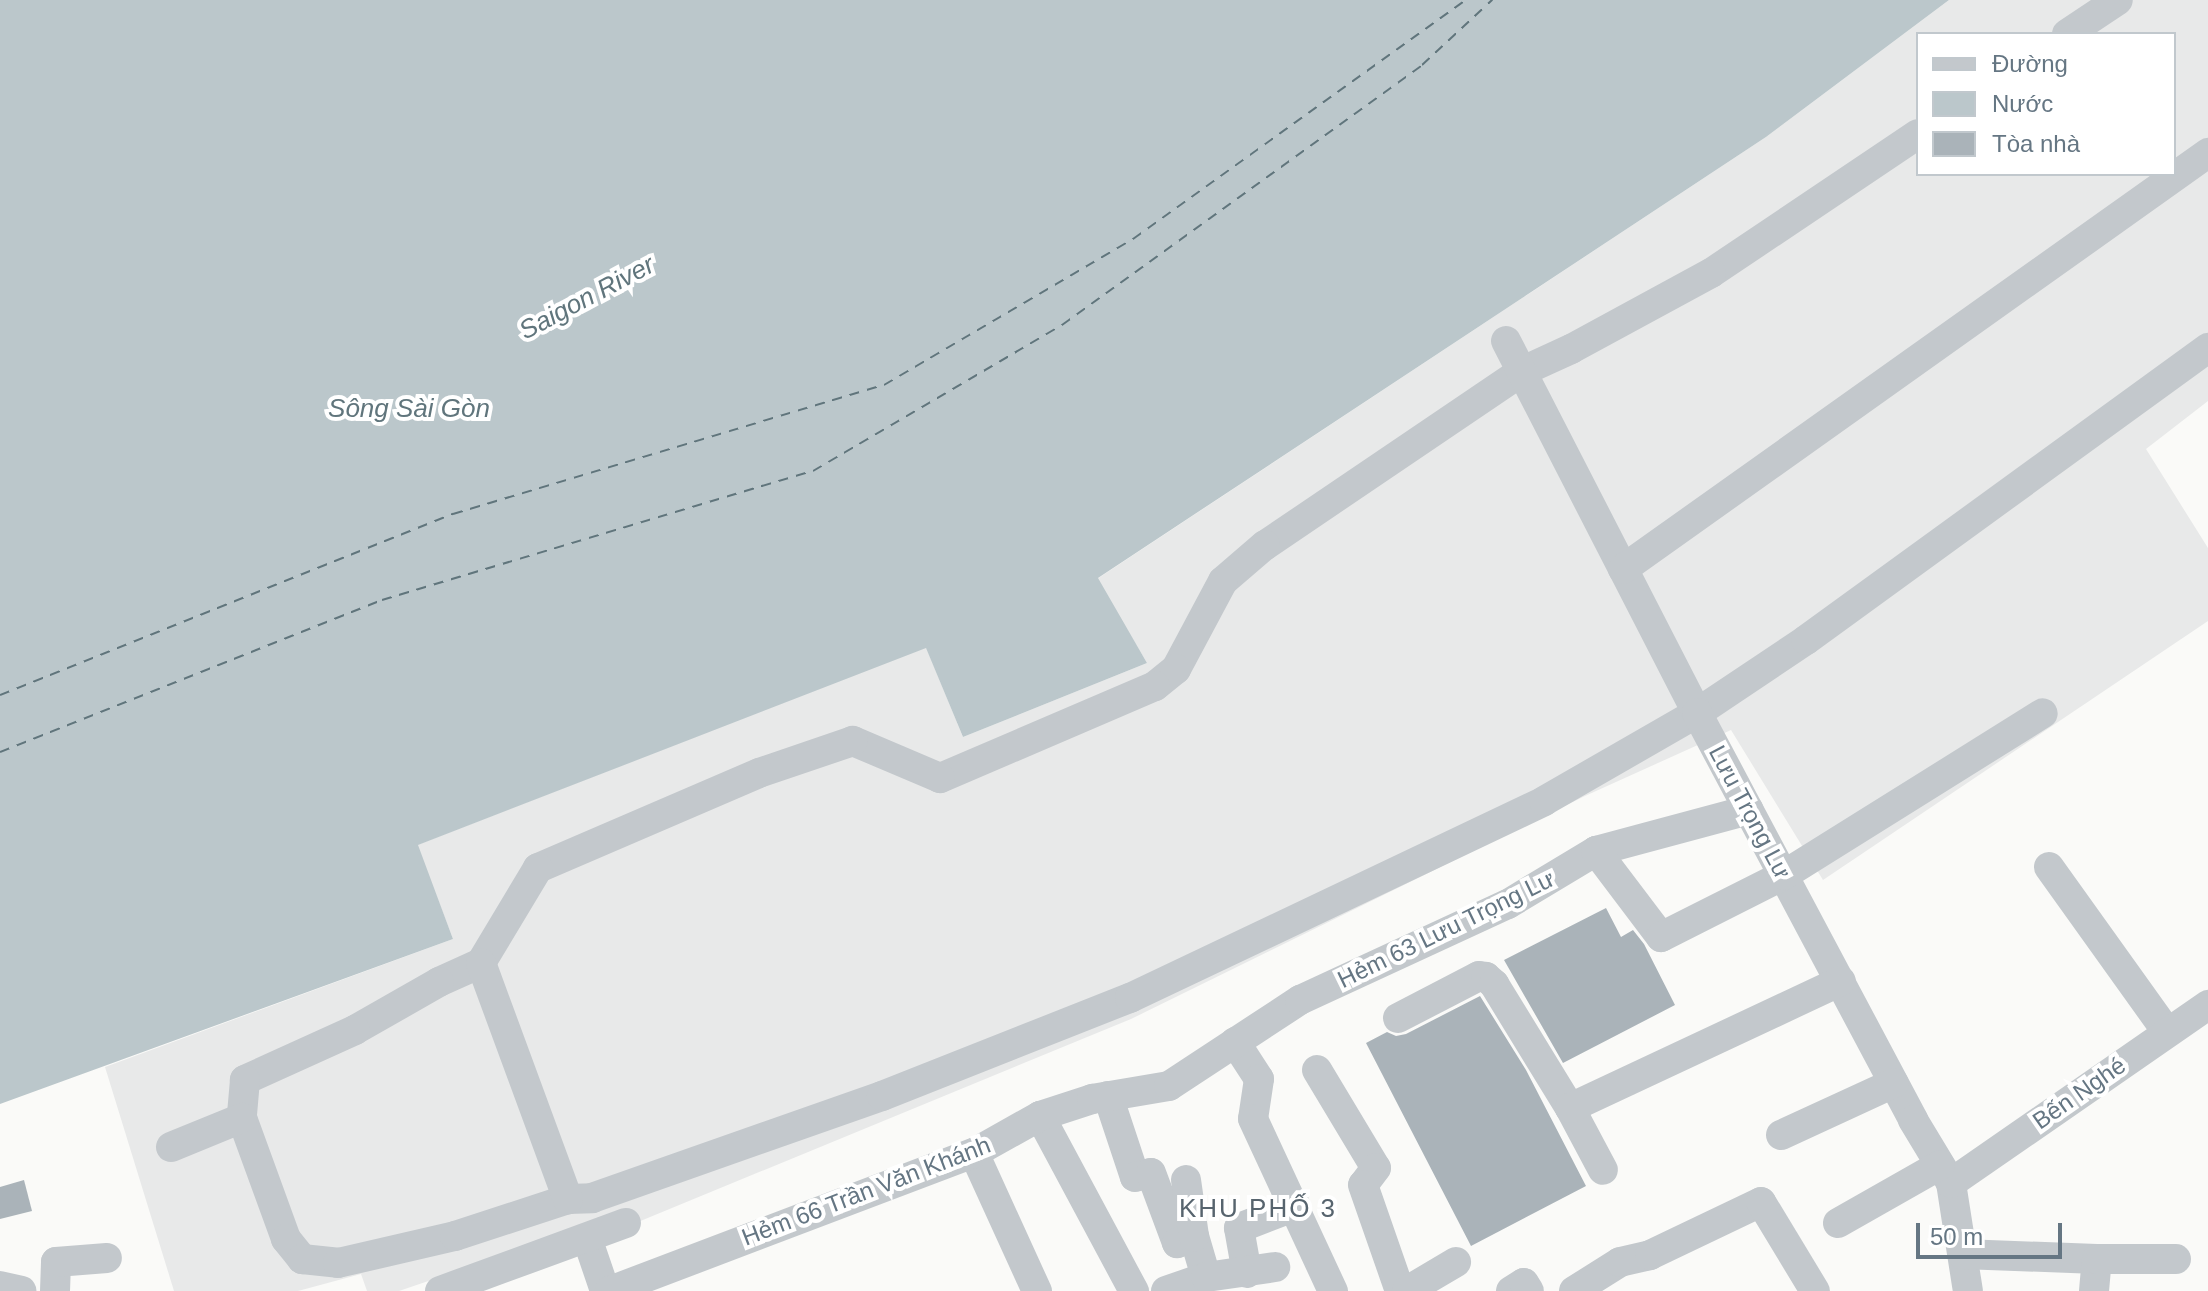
<!DOCTYPE html>
<meta charset="utf-8">
<style>
body{margin:0}
#map{position:relative;width:2208px;height:1291px;overflow:hidden;background:#fafaf8;font-family:Helvetica,sans-serif}
div>[style]{position:absolute}
[style*='--x']{left:calc(var(--x)*1px);top:calc(var(--y)*1px);width:calc(var(--w)*1px);rotate:calc(var(--a)*1deg)}
.built>*{inset:0;background:#e8e9e9}
.water>*{inset:0;background:#bbc7cb}
.ferry>*{height:2px;margin-top:-1px;transform-origin:0;background:repeating-linear-gradient(90deg,#60757c 0 10px,transparent 0 18px)}
.building>*{inset:0;background:#aab3b9}
.minor>*{height:30px;margin:-15px;padding:0 15px;transform-origin:15px;border-radius:15px;background:#c3c8cc}
span{translate:-50% -50%;white-space:nowrap;text-align:center;line-height:1.15;-webkit-text-stroke:8px #fff;paint-order:stroke}
.street-label{font-size:24px;color:#657683}
.water-label{font-size:26px;color:#60757c;font-style:italic}
.neighbourhood-label{font-size:26px;color:#57646e;letter-spacing:2px}
.legend{position:absolute;left:1916px;top:32px;width:260px;height:144px;box-sizing:border-box;background:#fff;border:2px solid #c1c8cd;margin:0;padding:10px 14px;list-style:none;font-size:24px;color:#657683}
.legend li{display:flex;align-items:center;gap:16px;height:40px}
.legend b{width:40px;border:2px solid #c1c8cd}
.scale{position:absolute;left:1916px;top:1223px;width:146px;height:36px;box-sizing:border-box;border:4px solid #657683;border-top:0;padding-left:10px;font-size:24px;line-height:28px;white-space:nowrap;color:#657683;-webkit-text-stroke:6px #fff;paint-order:stroke}
</style>
<div id="map">
<div class="built">
<div style="clip-path:polygon(evenodd,1949px 0,2208px 0,2208px 401px,2146px 449px,2208px 548px,2208px 621px,1823px 880px,1731px 730px,1585px 796px,1131px 1019px,638px 1222px,634px 1211px,399px 1291px,367px 1291px,361px 1274px,298px 1291px,174px 1291px,105px 1067px,453px 939px,417px 845px,926px 647px,963px 737px,1147px 663px,1097px 579px,1766px 137px,1949px 0,1918px 34px,2174px 34px,2174px 174px,1918px 174px,1918px 34px)"></div>
</div>
<div class="water">
<div style="clip-path:polygon(0 0,1949px 0,1766px 137px,1098px 578px,1147px 663px,963px 737px,926px 648px,418px 845px,453px 939px,0 1104px)"></div>
</div>
<div class="ferry">
<div style="--x:0;--y:695;--w:488;--a:-21.8"></div>
<div style="--x:453;--y:514;--w:450;--a:-16.7"></div>
<div style="--x:884;--y:385;--w:289;--a:-30.4"></div>
<div style="--x:1133;--y:239;--w:409;--a:-35.7"></div>
<div style="--x:0;--y:752;--w:411;--a:-21.7"></div>
<div style="--x:382;--y:600;--w:450;--a:-16.7"></div>
<div style="--x:813;--y:471;--w:289;--a:-30.4"></div>
<div style="--x:1062;--y:325;--w:444;--a:-35.8"></div>
<div style="--x:1422;--y:65;--w:96;--a:-42.9"></div>
</div>
<div class="building">
<div style="clip-path:polygon(1606px 908px,1621px 937px,1633px 930px,1644px 944px,1675px 1005px,1563px 1063px,1504px 960px)"></div>
<div style="clip-path:polygon(1480px 996px,1526px 1070px,1586px 1186px,1471px 1246px,1366px 1043px,1387px 1032px,1396px 1036px,1406px 1034px)"></div>
<div style="clip-path:polygon(24px 1180px,32px 1211px,0 1219px,0 1187px)"></div>
</div>
<div class="minor">
<div style="--x:2067;--y:34;--w:61;--a:-33.7"></div>
<div style="--x:1918;--y:134;--w:249;--a:146.1"></div>
<div style="--x:1711;--y:273;--w:159;--a:151.5"></div>
<div style="--x:1571;--y:349;--w:55;--a:155.3"></div>
<div style="--x:1521;--y:372;--w:309;--a:145.9"></div>
<div style="--x:1265;--y:545;--w:55;--a:139.4"></div>
<div style="--x:1223;--y:581;--w:100;--a:118.1"></div>
<div style="--x:1176;--y:669;--w:27;--a:141"></div>
<div style="--x:1155;--y:686;--w:234;--a:156.8"></div>
<div style="--x:940;--y:778;--w:95;--a:-157"></div>
<div style="--x:853;--y:741;--w:99;--a:161.2"></div>
<div style="--x:759;--y:773;--w:241;--a:156.7"></div>
<div style="--x:538;--y:868;--w:111;--a:121"></div>
<div style="--x:481;--y:963;--w:46;--a:155.7"></div>
<div style="--x:439;--y:982;--w:97;--a:150.3"></div>
<div style="--x:355;--y:1030;--w:121;--a:155.6"></div>
<div style="--x:245;--y:1080;--w:38;--a:95"></div>
<div style="--x:242;--y:1118;--w:129;--a:70"></div>
<div style="--x:286;--y:1239;--w:26;--a:51"></div>
<div style="--x:302;--y:1259;--w:36;--a:6"></div>
<div style="--x:338;--y:1263;--w:120;--a:-13"></div>
<div style="--x:455;--y:1236;--w:119;--a:-18.1"></div>
<div style="--x:568;--y:1199;--w:24;--a:-2"></div>
<div style="--x:592;--y:1198;--w:307;--a:-19.4"></div>
<div style="--x:882;--y:1096;--w:267;--a:-21.6"></div>
<div style="--x:1130;--y:998;--w:458;--a:-25.4"></div>
<div style="--x:1544;--y:801;--w:177;--a:-29.9"></div>
<div style="--x:1697;--y:713;--w:131;--a:-33.8"></div>
<div style="--x:1806;--y:640;--w:497;--a:-36"></div>
<div style="--x:1506;--y:341;--w:418;--a:62.8"></div>
<div style="--x:1697;--y:713;--w:461;--a:62"></div>
<div style="--x:1913;--y:1120;--w:74;--a:58.9"></div>
<div style="--x:1951;--y:1183;--w:109;--a:81.1"></div>
<div style="--x:1623;--y:569;--w:718;--a:-35.42"></div>
<div style="--x:1596;--y:851;--w:158;--a:-15"></div>
<div style="--x:2049;--y:867;--w:203;--a:54.4"></div>
<div style="--x:481;--y:963;--w:252;--a:69.8"></div>
<div style="--x:1398;--y:1018;--w:91;--a:-27.4"></div>
<div style="--x:1479;--y:976;--w:7;--a:8"></div>
<div style="--x:1486;--y:977;--w:11;--a:41"></div>
<div style="--x:1494;--y:984;--w:145;--a:58.5"></div>
<div style="--x:1570;--y:1108;--w:70;--a:62"></div>
<div style="--x:1235;--y:1042;--w:44;--a:57"></div>
<div style="--x:1259;--y:1079;--w:40;--a:98.5"></div>
<div style="--x:1253;--y:1119;--w:190;--a:65.1"></div>
<div style="--x:1317;--y:1070;--w:114;--a:59"></div>
<div style="--x:1376;--y:1168;--w:21;--a:127"></div>
<div style="--x:1363;--y:1185;--w:112;--a:70.8"></div>
<div style="--x:1108;--y:1096;--w:85;--a:71.6"></div>
<div style="--x:1135;--y:1177;--w:16;--a:-14"></div>
<div style="--x:1151;--y:1173;--w:75;--a:69.6"></div>
<div style="--x:1177;--y:1243;--w:18;--a:-22"></div>
<div style="--x:1194;--y:1236;--w:43;--a:73.7"></div>
<div style="--x:1570;--y:1108;--w:299;--a:-25.1"></div>
<div style="--x:1040;--y:1116;--w:199;--a:61.8"></div>
<div style="--x:1781;--y:1135;--w:124;--a:-24.7"></div>
<div style="--x:171;--y:1147;--w:77;--a:-22.2"></div>
<div style="--x:974;--y:1153;--w:152;--a:65.5"></div>
<div style="--x:1186;--y:1180;--w:57;--a:81.9"></div>
<div style="--x:1951;--y:1183;--w:313;--a:-34.7"></div>
<div style="--x:1838;--y:1223;--w:117;--a:-29.6"></div>
<div style="--x:587;--y:1238;--w:56;--a:71.2"></div>
<div style="--x:1962;--y:1254;--w:135;--a:2.1"></div>
<div style="--x:1247;--y:1273;--w:46;--a:-100.1"></div>
<div style="--x:1239;--y:1228;--w:61;--a:-21.1"></div>
<div style="--x:0;--y:1286;--w:22;--a:13"></div>
<div style="--x:55;--y:1291;--w:29;--a:-88"></div>
<div style="--x:56;--y:1262;--w:51;--a:-4.5"></div>
<div style="--x:440;--y:1291;--w:198;--a:-20.1"></div>
<div style="--x:610;--y:1291;--w:389;--a:-20.8"></div>
<div style="--x:974;--y:1153;--w:76;--a:-29.3"></div>
<div style="--x:1040;--y:1116;--w:55;--a:-18.1"></div>
<div style="--x:1092;--y:1099;--w:78;--a:-9.6"></div>
<div style="--x:1169;--y:1086;--w:157;--a:-33.3"></div>
<div style="--x:1300;--y:1000;--w:229;--a:-24.8"></div>
<div style="--x:1508;--y:904;--w:103;--a:-31.1"></div>
<div style="--x:1596;--y:851;--w:108;--a:52.9"></div>
<div style="--x:1661;--y:937;--w:138;--a:-26.8"></div>
<div style="--x:1784;--y:875;--w:305;--a:-32"></div>
<div style="--x:1166;--y:1291;--w:42;--a:-19.3"></div>
<div style="--x:1206;--y:1277;--w:70;--a:-8.2"></div>
<div style="--x:1407;--y:1291;--w:57;--a:-30.6"></div>
<div style="--x:1511;--y:1291;--w:15;--a:-32"></div>
<div style="--x:1524;--y:1283;--w:9;--a:58"></div>
<div style="--x:1574;--y:1291;--w:54;--a:-32.2"></div>
<div style="--x:1620;--y:1262;--w:31;--a:-13"></div>
<div style="--x:1650;--y:1255;--w:123;--a:-25.5"></div>
<div style="--x:1761;--y:1202;--w:104;--a:58.8"></div>
<div style="--x:2094;--y:1291;--w:32;--a:-85"></div>
<div style="--x:2097;--y:1259;--w:79;--a:0"></div>
</div>
<div class="street-label">
<span style="left:1750px;top:812px;rotate:62deg">Lưu Trọng Lư</span>
<span style="left:1446px;top:929px;rotate:-26deg">Hẻm 63 Lưu Trọng Lư</span>
<span style="left:2079px;top:1093px;rotate:-35deg">Bến Nghé</span>
<span style="left:866px;top:1191px;rotate:-21deg">Hẻm 66 Trần Văn Khánh</span>
</div>
<div class="water-label">
<span style="left:587px;top:298px;rotate:-28deg">Saigon River</span>
<span style="left:409px;top:409px">Sông Sài Gòn</span>
</div>
<div class="neighbourhood-label">
<span style="left:1258px;top:1209px">KHU PHỐ 3</span>
</div>
<ul class="legend">
<li><b style="height:10px;background:#c3c8cc"></b>Đường</li>
<li><b style="height:22px;background:#bbc7cb"></b>Nước</li>
<li><b style="height:22px;background:#aab3b9"></b>Tòa nhà</li>
</ul>
<div class="scale">50 m</div>
</div>
